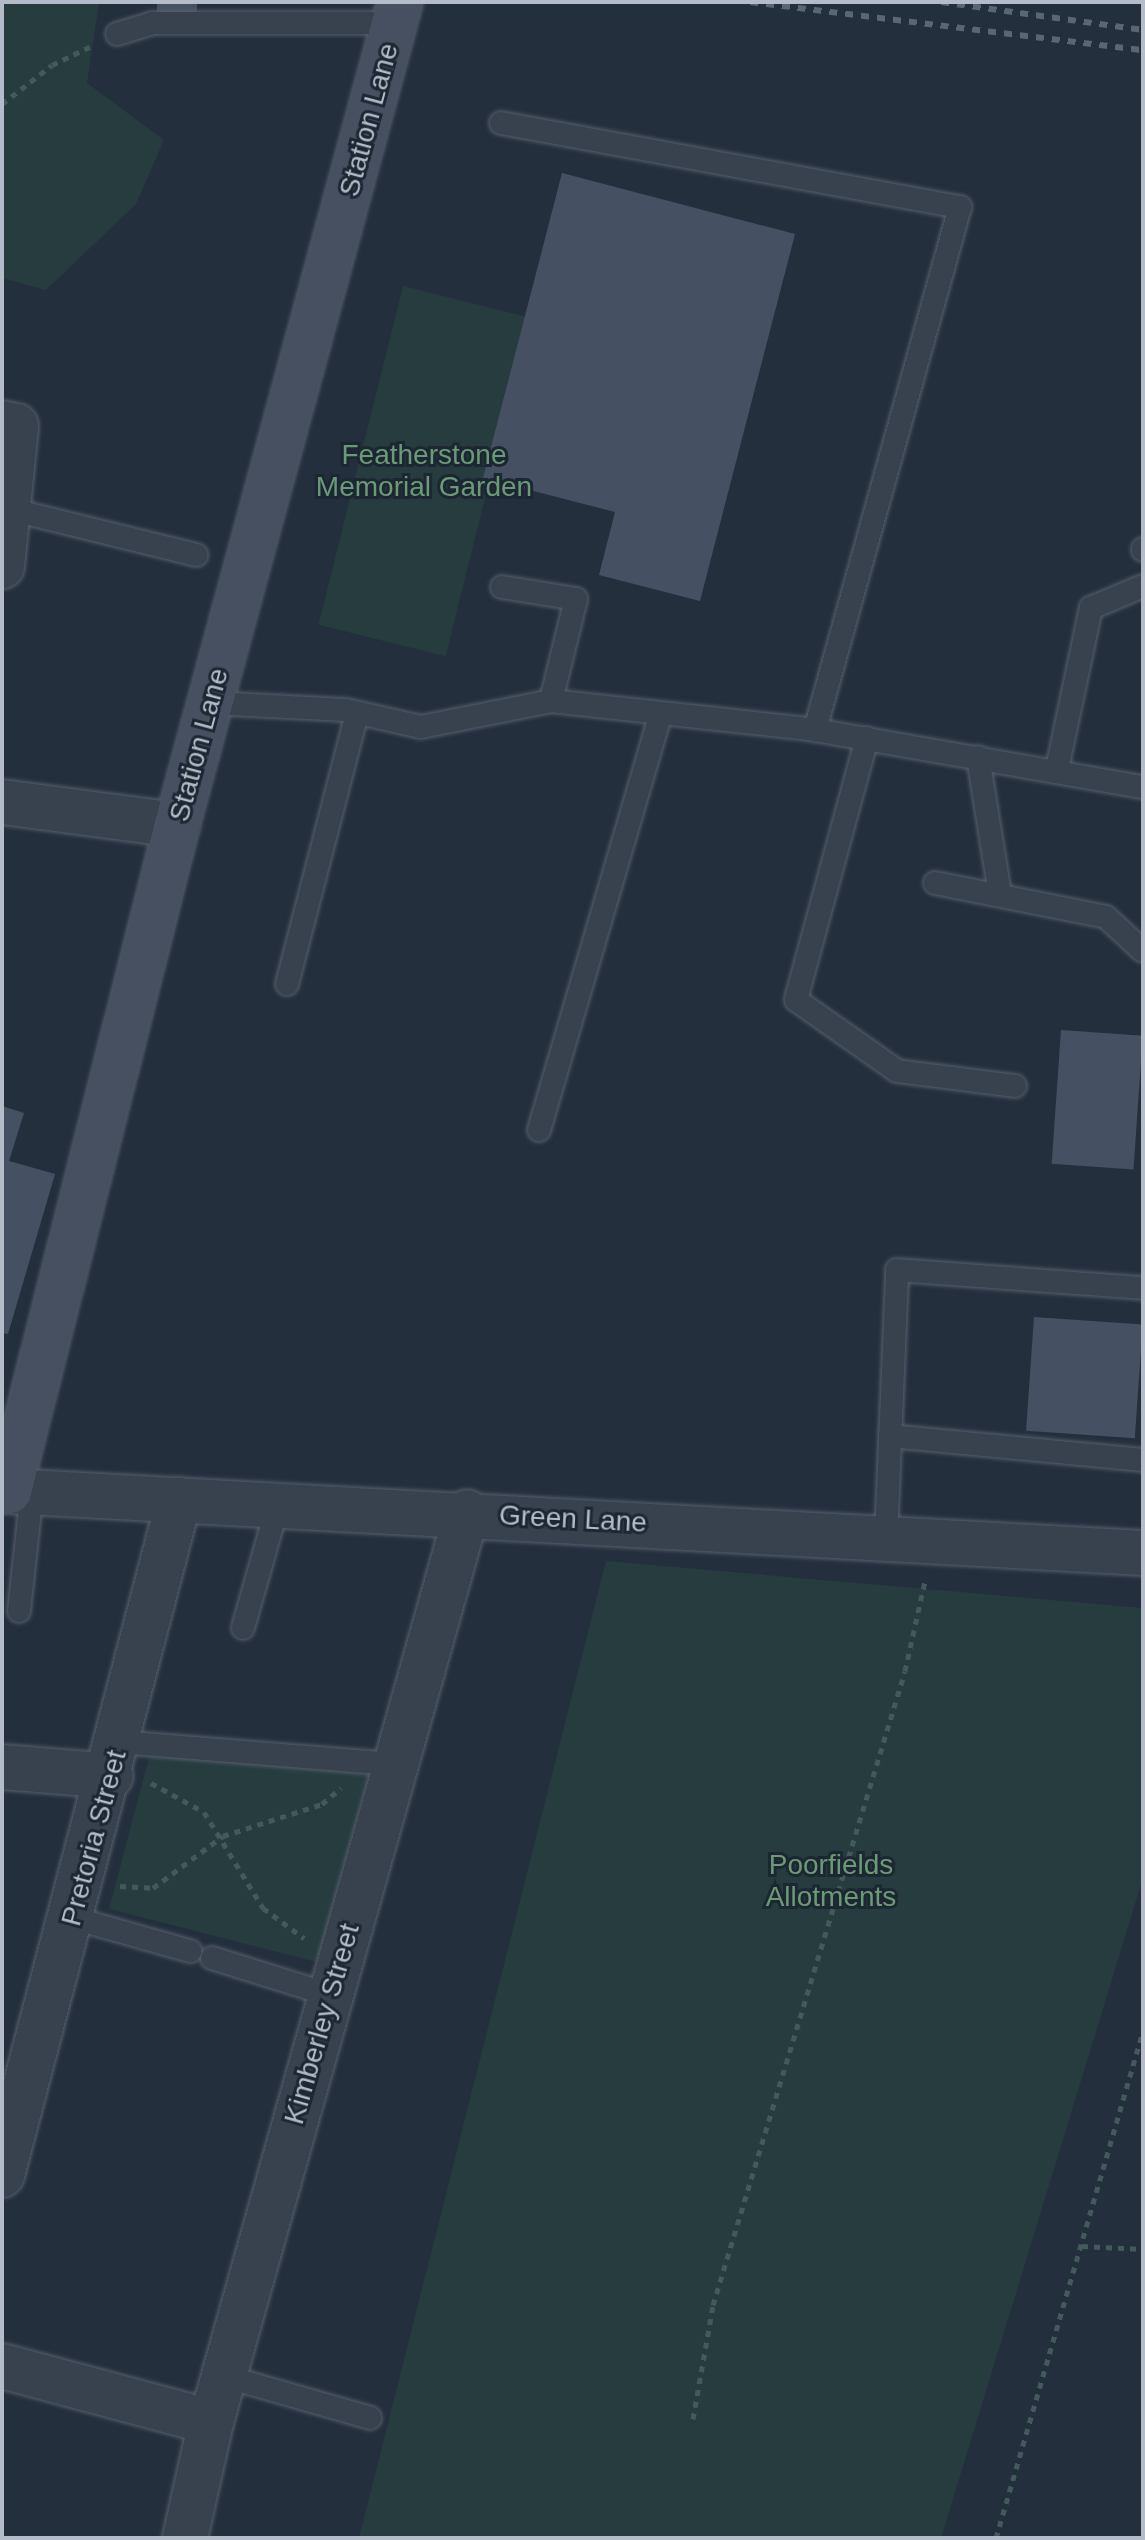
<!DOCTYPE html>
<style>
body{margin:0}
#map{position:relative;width:1145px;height:2540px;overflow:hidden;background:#242f3e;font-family:Arial,sans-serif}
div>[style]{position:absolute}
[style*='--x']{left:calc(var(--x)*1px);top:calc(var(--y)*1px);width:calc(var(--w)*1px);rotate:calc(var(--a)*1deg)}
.green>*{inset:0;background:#263c3f;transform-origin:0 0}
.building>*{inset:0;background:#455162;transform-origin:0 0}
.path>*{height:5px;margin-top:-2.5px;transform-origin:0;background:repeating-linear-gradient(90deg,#44595c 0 6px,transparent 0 12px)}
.roads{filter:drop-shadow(0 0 2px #565f6c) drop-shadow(0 0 2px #565f6c)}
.service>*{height:22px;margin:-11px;padding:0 11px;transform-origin:11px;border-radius:11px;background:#38414e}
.minor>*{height:44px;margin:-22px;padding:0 22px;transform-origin:22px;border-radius:22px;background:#38414e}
.tertiary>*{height:44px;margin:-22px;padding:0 22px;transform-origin:22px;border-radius:22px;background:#38414e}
.secondary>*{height:44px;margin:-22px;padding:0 22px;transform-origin:22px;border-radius:22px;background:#465061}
.rail>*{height:6px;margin-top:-3px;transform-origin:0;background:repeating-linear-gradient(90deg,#5a6575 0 8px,transparent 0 16px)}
span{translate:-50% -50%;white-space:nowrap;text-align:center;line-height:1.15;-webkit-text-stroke:6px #1d2633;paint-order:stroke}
.street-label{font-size:28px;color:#b4bcc9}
.park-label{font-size:28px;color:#6b9a76}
.frame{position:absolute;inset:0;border:4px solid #b4bcc9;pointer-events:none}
</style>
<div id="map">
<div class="green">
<div style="clip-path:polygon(2px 2px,99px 2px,87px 83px,164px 140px,136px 204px,46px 290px,2px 278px)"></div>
<div style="left:403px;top:286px;width:131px;height:349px;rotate:14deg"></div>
<div style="clip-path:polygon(606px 1561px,1143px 1608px,1143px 1878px,941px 2538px,359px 2538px)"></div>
<div style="clip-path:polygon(150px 1754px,369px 1774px,317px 1962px,109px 1909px)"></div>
</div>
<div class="building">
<div style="clip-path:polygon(157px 2px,197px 2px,197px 14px,157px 12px)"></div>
<div style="clip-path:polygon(562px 173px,795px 234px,700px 601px,599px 575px,615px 512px,483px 478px)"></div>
<div style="left:1061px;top:1030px;width:82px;height:134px;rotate:4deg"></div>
<div style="clip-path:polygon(2px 1106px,24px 1113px,9px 1161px,55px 1174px,8px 1334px,2px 1333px)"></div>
<div style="left:1034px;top:1317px;width:109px;height:114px;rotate:4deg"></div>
</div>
<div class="path">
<div style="--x:2;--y:104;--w:63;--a:-38"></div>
<div style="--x:52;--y:65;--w:43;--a:-26"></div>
<div style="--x:151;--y:1783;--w:60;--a:28.7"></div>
<div style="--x:204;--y:1812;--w:113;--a:58.4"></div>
<div style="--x:263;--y:1908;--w:51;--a:36.2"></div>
<div style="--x:120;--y:1886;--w:33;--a:3"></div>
<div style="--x:153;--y:1888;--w:87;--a:-36.6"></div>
<div style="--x:223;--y:1836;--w:104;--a:-17.9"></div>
<div style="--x:322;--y:1804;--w:25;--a:-40"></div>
<div style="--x:1082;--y:2246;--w:61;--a:2.8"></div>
<div style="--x:693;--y:2419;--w:116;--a:-80"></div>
<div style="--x:713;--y:2305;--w:662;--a:-73.15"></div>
<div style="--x:905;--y:1671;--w:92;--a:-77.5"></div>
<div style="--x:996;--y:2538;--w:528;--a:-73.83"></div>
</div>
<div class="roads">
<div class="service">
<div style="--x:117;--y:34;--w:37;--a:-17"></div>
<div style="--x:152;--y:23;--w:243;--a:0"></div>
<div style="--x:501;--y:123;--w:467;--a:10.4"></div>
<div style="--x:960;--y:207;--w:543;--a:105.5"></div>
<div style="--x:9;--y:509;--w:193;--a:13.8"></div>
<div style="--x:1143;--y:549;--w:1;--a:90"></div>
<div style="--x:502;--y:587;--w:75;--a:9.2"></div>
<div style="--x:576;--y:599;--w:105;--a:103.8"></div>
<div style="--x:211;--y:703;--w:135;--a:3"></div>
<div style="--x:346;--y:710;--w:77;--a:12.8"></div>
<div style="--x:421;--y:727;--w:133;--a:-11.3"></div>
<div style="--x:551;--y:701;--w:260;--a:6.2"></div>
<div style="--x:809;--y:729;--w:339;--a:9.9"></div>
<div style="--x:867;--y:738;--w:271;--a:105.2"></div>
<div style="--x:796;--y:1000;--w:123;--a:35.1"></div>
<div style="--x:897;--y:1071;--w:119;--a:7.2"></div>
<div style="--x:978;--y:757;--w:140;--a:80.9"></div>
<div style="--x:1057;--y:769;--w:165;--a:-78.1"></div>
<div style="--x:1091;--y:608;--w:56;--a:-22.9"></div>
<div style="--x:935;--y:883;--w:174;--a:11.2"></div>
<div style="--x:1106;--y:917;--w:50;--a:42.6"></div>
<div style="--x:287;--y:984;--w:280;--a:-75.5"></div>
<div style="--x:539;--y:1130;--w:430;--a:-73.7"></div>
<div style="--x:890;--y:1436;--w:254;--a:5.4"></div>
<div style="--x:886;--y:1538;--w:268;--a:-87.6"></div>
<div style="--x:897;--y:1270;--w:247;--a:4.2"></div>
<div style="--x:19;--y:1611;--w:120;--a:-83.8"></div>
<div style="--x:243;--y:1628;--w:129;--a:-74.2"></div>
<div style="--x:119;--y:1742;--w:277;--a:4.6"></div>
<div style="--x:73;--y:1918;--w:122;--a:15.8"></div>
<div style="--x:212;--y:1958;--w:124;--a:17.4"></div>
<div style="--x:224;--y:2376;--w:152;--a:16"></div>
</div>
<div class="minor">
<div style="--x:2;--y:423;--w:14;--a:12"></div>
<div style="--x:16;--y:426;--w:141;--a:95.7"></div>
<div style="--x:2;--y:802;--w:177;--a:7.5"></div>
<div style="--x:2;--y:1767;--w:109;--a:4.7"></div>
<div style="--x:2;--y:2175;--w:698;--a:-75.31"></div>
<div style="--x:2;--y:2366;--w:216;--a:15"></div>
<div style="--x:185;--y:2538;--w:119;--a:-77.4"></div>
<div style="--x:211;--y:2422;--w:945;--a:-74.29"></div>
</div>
<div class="tertiary">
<div style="--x:9;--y:1491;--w:1136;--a:3.13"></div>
</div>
<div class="secondary">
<div style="--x:2;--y:1491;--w:7;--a:0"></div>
<div style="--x:9;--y:1491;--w:687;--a:-75.84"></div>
<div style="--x:177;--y:825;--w:853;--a:-74.84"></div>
</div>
</div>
<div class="rail">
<div style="--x:750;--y:2;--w:396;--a:7"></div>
<div style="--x:941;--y:2;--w:204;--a:7.9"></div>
</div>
<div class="street-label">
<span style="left:369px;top:120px;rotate:-75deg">Station Lane</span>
<span style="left:199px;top:745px;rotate:-75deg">Station Lane</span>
<span style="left:573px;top:1519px;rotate:3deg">Green Lane</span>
<span style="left:94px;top:1838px;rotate:-75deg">Pretoria Street</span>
<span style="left:322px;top:2024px;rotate:-74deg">Kimberley Street</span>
</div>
<div class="park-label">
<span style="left:424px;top:471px">Featherstone<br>Memorial Garden</span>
<span style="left:831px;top:1881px">Poorfields<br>Allotments</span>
</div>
<div class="frame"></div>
</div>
